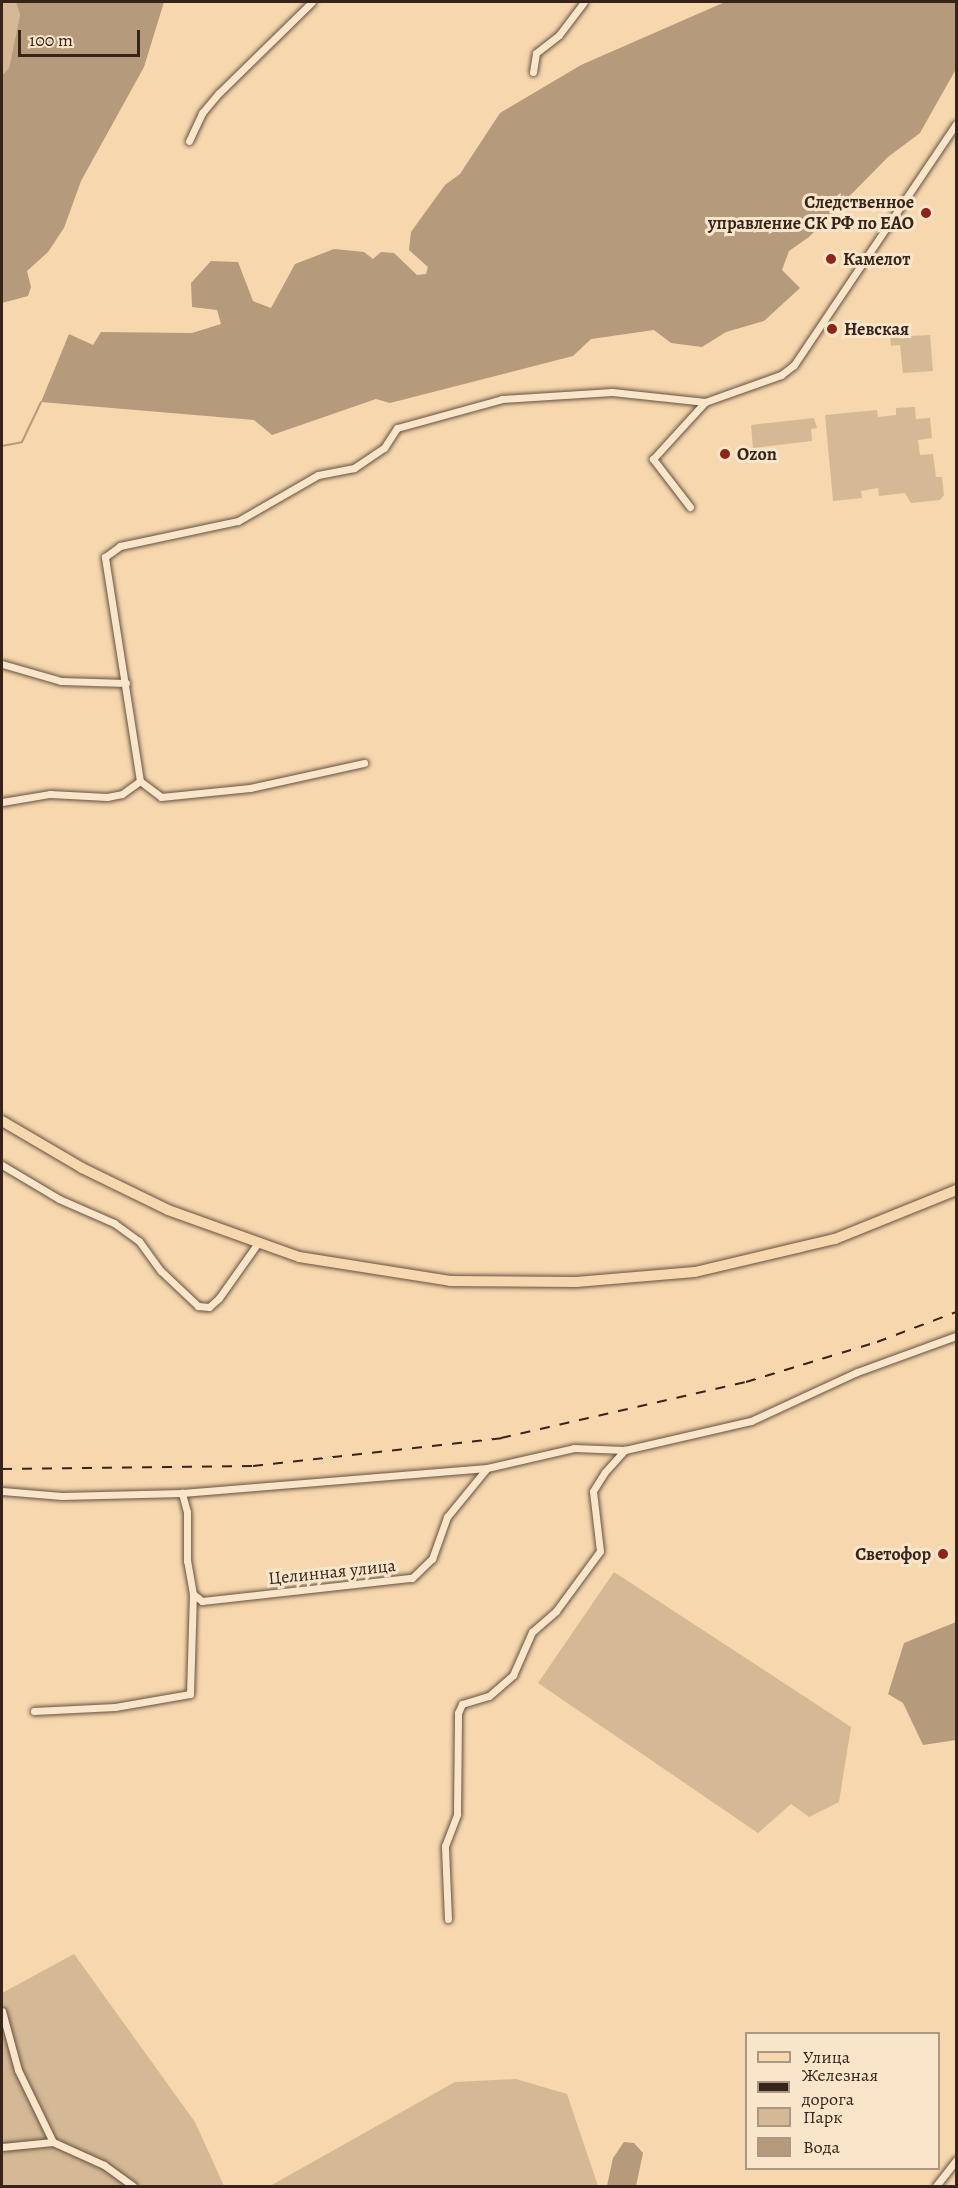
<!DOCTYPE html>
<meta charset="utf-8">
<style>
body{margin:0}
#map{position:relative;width:958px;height:2188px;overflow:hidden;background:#f6d7ae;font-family:Alegreya,serif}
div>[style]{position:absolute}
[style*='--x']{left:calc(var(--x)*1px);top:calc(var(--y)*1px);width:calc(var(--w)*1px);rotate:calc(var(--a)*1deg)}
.green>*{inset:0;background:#d5b995}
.water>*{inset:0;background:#b59a7c}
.stream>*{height:2px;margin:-1px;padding:0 1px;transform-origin:1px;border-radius:1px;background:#b59a7c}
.roads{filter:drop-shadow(0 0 2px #665140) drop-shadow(0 0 2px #665140)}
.street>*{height:7px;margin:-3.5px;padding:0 3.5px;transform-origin:3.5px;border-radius:3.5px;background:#f9e5ca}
.primary>*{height:10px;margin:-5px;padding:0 5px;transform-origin:5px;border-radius:5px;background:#f6d7ae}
.rail>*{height:2px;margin-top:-1px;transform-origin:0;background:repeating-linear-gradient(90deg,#36241b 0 10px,transparent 0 20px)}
.dots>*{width:16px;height:16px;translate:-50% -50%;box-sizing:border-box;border:3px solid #f9e5ca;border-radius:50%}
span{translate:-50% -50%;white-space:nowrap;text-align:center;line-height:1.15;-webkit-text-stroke:6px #f9e5ca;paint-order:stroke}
.poi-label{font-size:18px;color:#36241b;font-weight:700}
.right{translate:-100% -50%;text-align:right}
.left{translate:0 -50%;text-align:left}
.street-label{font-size:18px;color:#36241b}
.frame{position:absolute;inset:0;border:3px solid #36241b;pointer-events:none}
.legend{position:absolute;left:745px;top:2032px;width:195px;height:138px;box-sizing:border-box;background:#f9e5ca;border:2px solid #ab9884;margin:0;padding:8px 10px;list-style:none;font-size:18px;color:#36241b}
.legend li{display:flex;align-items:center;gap:12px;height:30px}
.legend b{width:30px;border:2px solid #ab9884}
.scale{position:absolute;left:18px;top:30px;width:122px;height:27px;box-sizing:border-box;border:3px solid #36241b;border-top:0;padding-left:8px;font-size:18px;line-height:21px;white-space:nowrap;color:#36241b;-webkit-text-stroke:4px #f9e5ca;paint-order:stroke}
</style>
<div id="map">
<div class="green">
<div style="clip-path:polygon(2px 2px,16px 2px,20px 15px,9px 68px,2px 75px)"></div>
<div style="clip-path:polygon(909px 324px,910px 336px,930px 335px,933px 371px,903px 373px,900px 345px,891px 346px,889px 326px)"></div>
<div style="clip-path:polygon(915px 407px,916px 419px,930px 418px,932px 438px,918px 440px,920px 455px,933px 454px,936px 477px,942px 477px,944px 495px,940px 500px,911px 503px,905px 493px,879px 496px,878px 488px,861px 491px,862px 498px,833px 501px,825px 415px,877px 410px,878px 417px,896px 415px,896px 408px)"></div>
<div style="clip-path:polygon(814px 418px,817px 428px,811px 429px,812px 441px,753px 448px,751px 425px)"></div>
<div style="clip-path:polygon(614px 1572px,851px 1727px,839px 1802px,809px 1817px,791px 1804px,758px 1833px,538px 1683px)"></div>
<div style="clip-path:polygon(74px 1954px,195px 2122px,224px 2186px,2px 2186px,2px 1993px)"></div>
<div style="clip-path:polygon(516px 2079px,567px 2094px,598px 2186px,270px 2186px,455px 2082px)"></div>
</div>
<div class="water">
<div style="clip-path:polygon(16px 2px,164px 2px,144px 67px,81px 181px,64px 228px,48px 252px,27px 271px,31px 287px,28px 296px,2px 303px,2px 75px,9px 68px,20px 15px)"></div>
<div style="clip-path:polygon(725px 2px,956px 2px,956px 69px,920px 133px,888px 157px,809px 237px,789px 251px,782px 270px,800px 288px,764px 321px,726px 332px,702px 347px,671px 343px,654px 330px,591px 339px,573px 356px,390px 403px,376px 399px,272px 435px,254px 420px,41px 402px,69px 334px,93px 345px,101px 332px,192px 333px,221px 324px,217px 310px,192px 307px,191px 283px,211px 261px,238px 262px,253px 301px,271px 308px,295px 264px,334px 249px,364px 252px,373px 259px,381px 252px,394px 253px,417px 275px,426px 274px,428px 267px,409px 250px,411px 232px,445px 185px,460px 174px,500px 113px,581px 65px)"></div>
<div style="clip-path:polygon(956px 1622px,956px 1740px,923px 1745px,903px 1703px,888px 1694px,904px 1643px)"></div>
<div style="clip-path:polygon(624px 2142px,634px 2143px,643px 2153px,636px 2186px,607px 2186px,613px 2158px)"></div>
</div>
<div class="stream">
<div style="--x:2;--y:446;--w:20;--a:-11"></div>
<div style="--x:22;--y:442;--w:44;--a:-64.6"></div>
</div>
<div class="roads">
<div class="street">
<div style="--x:533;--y:72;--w:19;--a:-81"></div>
<div style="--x:536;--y:53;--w:29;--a:-38"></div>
<div style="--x:559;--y:35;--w:41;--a:-52.9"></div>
<div style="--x:189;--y:141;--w:31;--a:-65"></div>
<div style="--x:202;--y:113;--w:26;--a:-50"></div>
<div style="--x:219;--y:93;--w:130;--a:-44.4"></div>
<div style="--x:690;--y:507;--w:61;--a:-127.6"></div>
<div style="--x:653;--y:459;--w:77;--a:-47.6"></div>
<div style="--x:705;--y:402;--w:81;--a:-19.6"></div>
<div style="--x:781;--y:375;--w:16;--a:-38"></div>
<div style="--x:794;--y:365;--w:290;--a:-56.1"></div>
<div style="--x:2;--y:664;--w:61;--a:16.1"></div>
<div style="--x:61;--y:681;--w:65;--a:1.8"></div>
<div style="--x:140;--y:781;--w:26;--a:37"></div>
<div style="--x:161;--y:797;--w:89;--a:-5.8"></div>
<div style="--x:250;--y:788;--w:117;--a:-12.4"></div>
<div style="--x:2;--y:802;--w:49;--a:-9.5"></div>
<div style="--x:50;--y:794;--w:57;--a:3"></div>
<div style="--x:107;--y:797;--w:15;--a:-11"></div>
<div style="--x:122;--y:794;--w:22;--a:-36"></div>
<div style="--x:140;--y:781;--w:227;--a:-98.9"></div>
<div style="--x:105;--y:557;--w:19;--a:-36"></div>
<div style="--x:120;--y:546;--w:121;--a:-12"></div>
<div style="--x:238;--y:521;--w:92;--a:-29.9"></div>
<div style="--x:318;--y:475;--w:37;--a:-11"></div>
<div style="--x:354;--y:468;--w:36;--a:-34"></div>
<div style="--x:384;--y:448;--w:24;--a:-57"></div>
<div style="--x:397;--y:428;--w:109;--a:-15.4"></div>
<div style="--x:502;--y:399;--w:110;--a:-3.6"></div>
<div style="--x:612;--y:392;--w:94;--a:6.1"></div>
<div style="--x:2;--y:1165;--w:66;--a:30.8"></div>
<div style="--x:59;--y:1199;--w:60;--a:23.6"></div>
<div style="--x:114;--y:1223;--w:31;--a:36"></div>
<div style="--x:139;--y:1241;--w:37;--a:54"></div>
<div style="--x:161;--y:1271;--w:51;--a:43.4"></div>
<div style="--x:198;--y:1306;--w:11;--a:5"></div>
<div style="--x:209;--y:1307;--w:13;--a:-42"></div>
<div style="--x:219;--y:1298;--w:67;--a:-54.7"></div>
<div style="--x:2;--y:1491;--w:60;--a:4.8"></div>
<div style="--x:62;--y:1496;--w:120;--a:-1.4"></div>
<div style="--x:182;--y:1493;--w:306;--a:-4.7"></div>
<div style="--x:487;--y:1468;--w:89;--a:-12.9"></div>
<div style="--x:574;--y:1448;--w:51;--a:2.2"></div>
<div style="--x:193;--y:1594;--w:11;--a:38"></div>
<div style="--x:202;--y:1601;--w:211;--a:-6.3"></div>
<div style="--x:412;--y:1578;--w:28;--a:-44"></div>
<div style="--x:432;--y:1559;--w:45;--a:-70.3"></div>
<div style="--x:447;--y:1517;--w:63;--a:-50.8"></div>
<div style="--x:34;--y:1711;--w:81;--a:-2.8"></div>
<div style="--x:115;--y:1707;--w:76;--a:-9.8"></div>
<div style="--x:190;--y:1694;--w:100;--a:-88.3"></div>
<div style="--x:193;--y:1594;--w:34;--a:-100"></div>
<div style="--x:187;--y:1561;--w:49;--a:-90"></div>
<div style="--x:187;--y:1512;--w:20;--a:-105"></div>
<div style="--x:448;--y:1919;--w:73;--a:-92.4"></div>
<div style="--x:445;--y:1846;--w:34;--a:-69"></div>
<div style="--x:457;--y:1814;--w:101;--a:-89.4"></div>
<div style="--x:458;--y:1713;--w:10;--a:-66"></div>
<div style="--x:462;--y:1704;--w:28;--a:-17"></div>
<div style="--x:489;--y:1696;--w:32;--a:-41"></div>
<div style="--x:513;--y:1675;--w:47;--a:-66.2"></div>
<div style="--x:532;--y:1632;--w:32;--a:-41"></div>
<div style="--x:556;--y:1611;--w:74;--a:-53.7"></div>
<div style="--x:600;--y:1551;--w:60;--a:-96.7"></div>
<div style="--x:593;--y:1491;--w:22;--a:-58"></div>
<div style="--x:605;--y:1472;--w:30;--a:-48"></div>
<div style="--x:625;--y:1450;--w:129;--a:-13"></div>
<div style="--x:751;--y:1421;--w:117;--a:-24.8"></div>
<div style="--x:857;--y:1372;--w:105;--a:-20"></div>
<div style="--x:2;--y:2011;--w:61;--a:74.8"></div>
<div style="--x:18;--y:2070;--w:80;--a:64.1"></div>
<div style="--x:53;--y:2142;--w:56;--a:24.3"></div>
<div style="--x:104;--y:2165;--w:36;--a:36"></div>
<div style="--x:2;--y:2147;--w:51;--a:-5.6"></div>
<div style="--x:936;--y:2186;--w:33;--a:-52"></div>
</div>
<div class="primary">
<div style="--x:2;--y:1121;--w:93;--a:30.4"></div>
<div style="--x:82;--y:1168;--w:96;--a:26"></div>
<div style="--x:168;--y:1210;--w:139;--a:19.7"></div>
<div style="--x:299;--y:1257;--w:153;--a:9"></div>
<div style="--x:450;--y:1281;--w:126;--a:0.5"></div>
<div style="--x:576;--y:1282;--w:119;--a:-4.8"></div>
<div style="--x:695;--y:1272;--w:144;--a:-13.3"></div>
<div style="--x:835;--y:1239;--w:131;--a:-22"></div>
</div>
</div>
<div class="rail">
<div style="--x:2;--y:1469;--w:251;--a:-0.7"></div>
<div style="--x:253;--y:1466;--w:250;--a:-6.4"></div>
<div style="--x:501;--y:1438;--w:251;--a:-12.9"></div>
<div style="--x:746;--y:1382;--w:137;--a:-17"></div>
<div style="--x:877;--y:1342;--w:85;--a:-20.8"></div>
</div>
<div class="dots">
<div style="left:926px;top:213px;background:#8f2418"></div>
<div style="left:831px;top:259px;background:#8f2418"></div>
<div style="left:832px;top:329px;background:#8f2418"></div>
<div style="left:725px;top:454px;background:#8f2418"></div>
<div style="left:943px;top:1554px;background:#8f2418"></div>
</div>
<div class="poi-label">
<span class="right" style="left:914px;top:213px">Следственное<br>управление СК РФ по ЕАО</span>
<span class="left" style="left:843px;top:259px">Камелот</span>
<span class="left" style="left:844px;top:329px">Невская</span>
<span class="left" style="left:737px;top:454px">Ozon</span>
<span class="right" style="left:931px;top:1554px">Светофор</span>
</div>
<div class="street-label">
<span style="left:332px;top:1572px;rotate:-6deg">Целинная улица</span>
</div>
<div class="frame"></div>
<ul class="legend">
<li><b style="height:8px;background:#f6d7ae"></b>Улица</li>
<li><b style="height:8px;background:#36241b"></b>Железная дорога</li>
<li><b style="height:16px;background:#d5b995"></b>Парк</li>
<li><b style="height:16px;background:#b59a7c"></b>Вода</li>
</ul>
<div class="scale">100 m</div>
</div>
